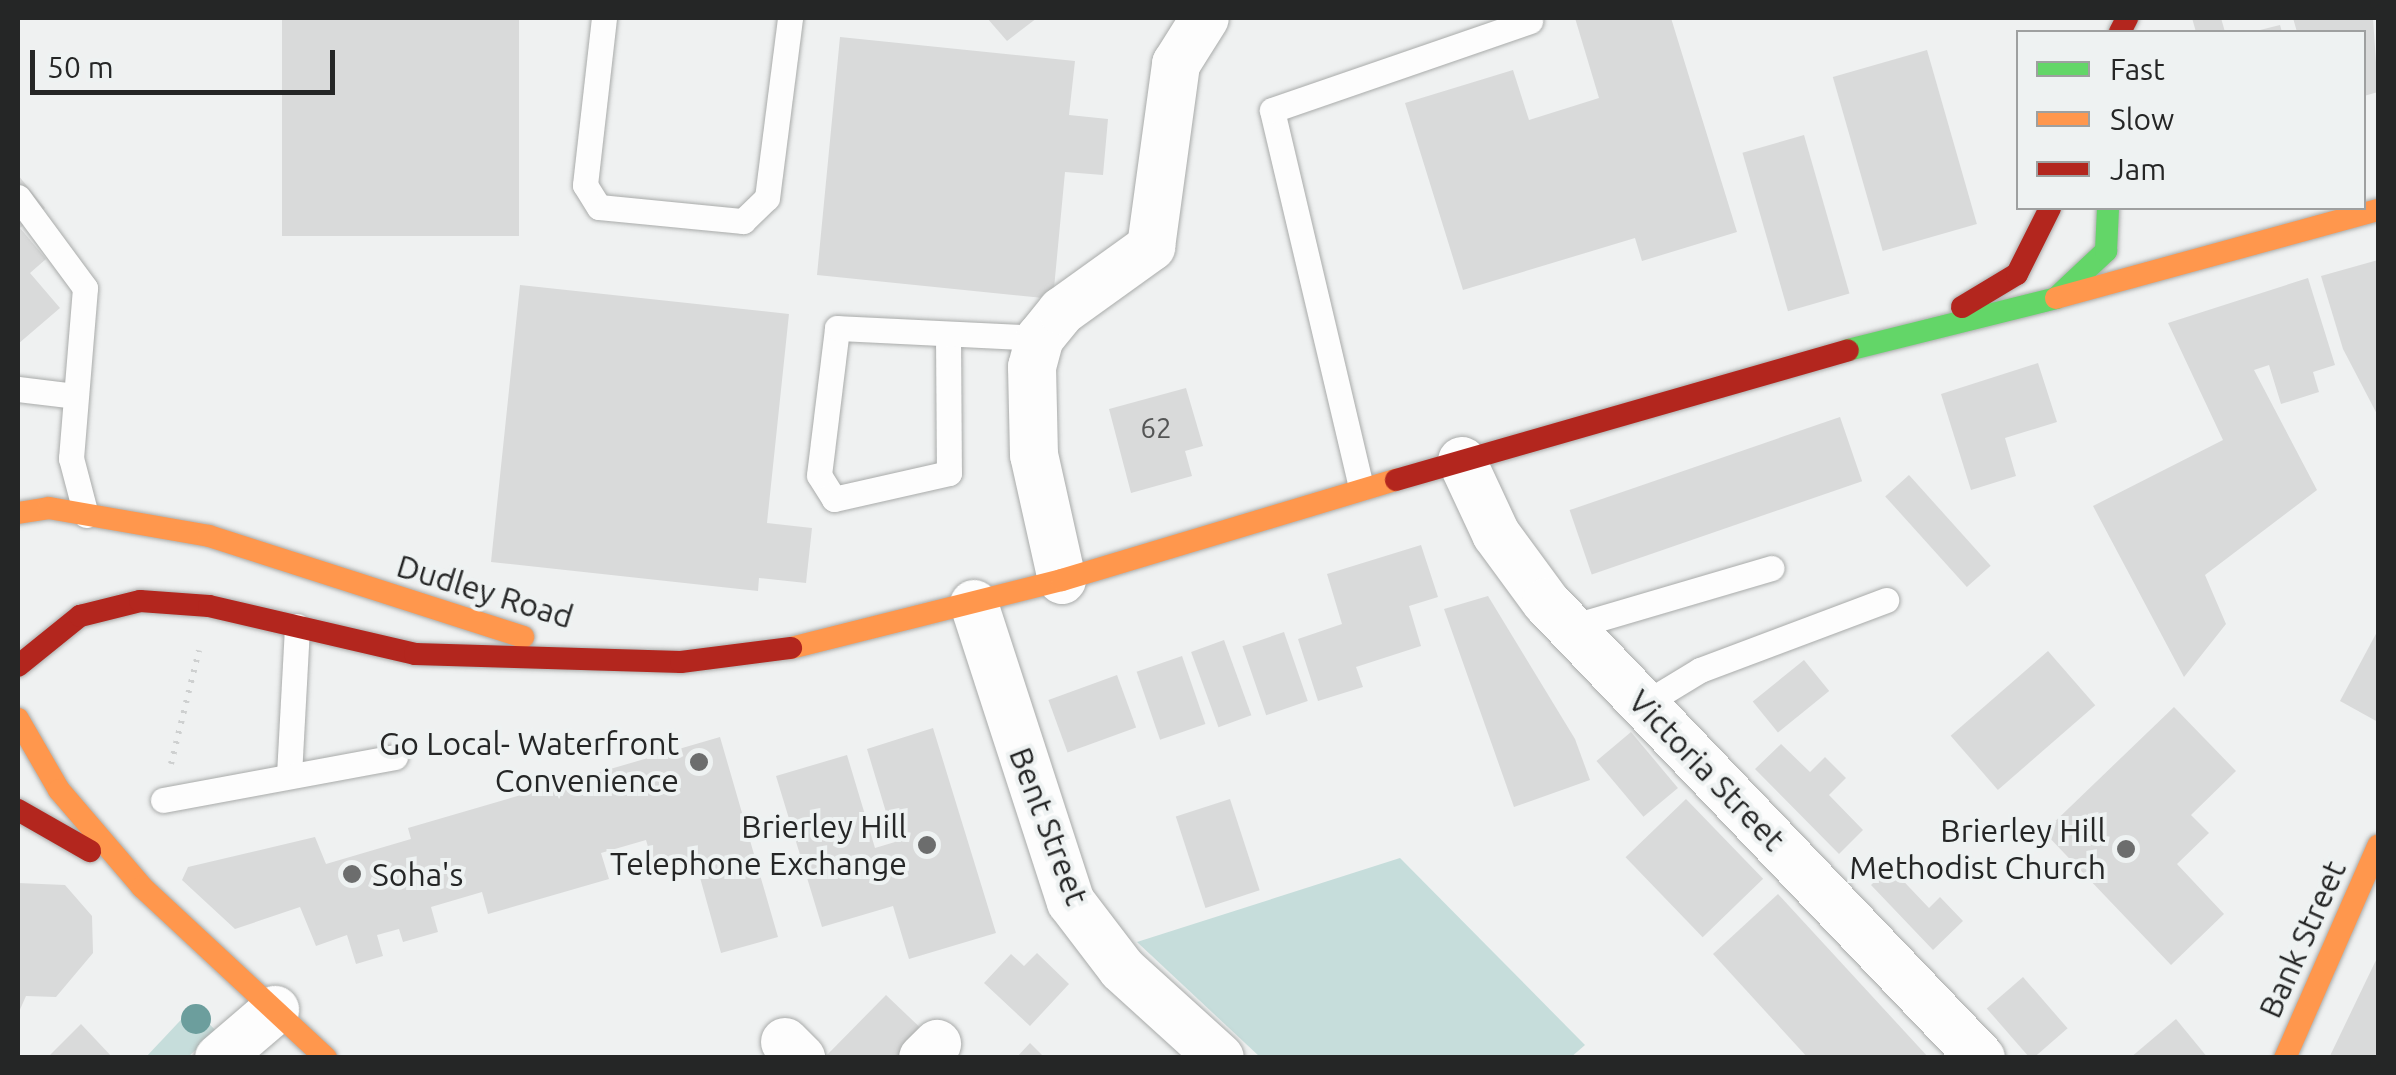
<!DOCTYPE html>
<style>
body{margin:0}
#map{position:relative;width:2396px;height:1075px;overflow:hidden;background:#eff1f1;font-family:Ubuntu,sans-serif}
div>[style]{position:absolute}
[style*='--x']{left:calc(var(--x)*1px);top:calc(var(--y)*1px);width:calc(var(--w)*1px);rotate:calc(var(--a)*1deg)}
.green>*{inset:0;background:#c6dddb}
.building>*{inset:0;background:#d9dada;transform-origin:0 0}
.path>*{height:6px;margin-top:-3px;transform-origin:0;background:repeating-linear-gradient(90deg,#ced0d0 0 2.5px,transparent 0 10.5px)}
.roads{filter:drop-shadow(0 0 2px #a9abaa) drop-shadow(0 0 2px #a9abaa)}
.lane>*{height:25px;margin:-12.5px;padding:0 12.5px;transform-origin:12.5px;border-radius:12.5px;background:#fdfdfd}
.street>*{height:48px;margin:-24px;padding:0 24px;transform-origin:24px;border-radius:24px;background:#fdfdfd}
.fast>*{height:22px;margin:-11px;padding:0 11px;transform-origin:11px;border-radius:11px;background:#63d668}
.slow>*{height:22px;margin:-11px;padding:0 11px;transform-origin:11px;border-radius:11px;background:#ff974d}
.jam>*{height:22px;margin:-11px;padding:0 11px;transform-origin:11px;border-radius:11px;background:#b3261e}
.trees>*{width:30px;height:30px;margin:-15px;border-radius:50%;background:#6c9e9d}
.dots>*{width:28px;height:28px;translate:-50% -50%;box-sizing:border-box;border:5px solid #eef2f2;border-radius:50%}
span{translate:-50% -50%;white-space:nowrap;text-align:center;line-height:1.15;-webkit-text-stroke:8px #eef2f2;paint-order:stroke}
.number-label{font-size:28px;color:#545555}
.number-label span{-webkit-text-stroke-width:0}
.street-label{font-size:32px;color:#252626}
.poi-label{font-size:32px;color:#252626}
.right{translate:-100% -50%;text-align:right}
.left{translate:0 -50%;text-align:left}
.frame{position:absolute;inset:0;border:20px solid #252626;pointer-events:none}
.legend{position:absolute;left:2016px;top:30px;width:350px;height:180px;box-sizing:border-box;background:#eef2f2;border:2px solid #9ea0a0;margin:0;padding:12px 18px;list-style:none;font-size:30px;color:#252626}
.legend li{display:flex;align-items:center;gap:20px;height:50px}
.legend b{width:50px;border:2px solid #9ea0a0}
.scale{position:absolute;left:30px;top:50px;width:305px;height:45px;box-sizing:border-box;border:5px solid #252626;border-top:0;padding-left:12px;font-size:30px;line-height:35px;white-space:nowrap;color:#252626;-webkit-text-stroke:8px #eef2f2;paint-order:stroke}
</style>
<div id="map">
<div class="green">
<div style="clip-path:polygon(1400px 858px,1585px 1045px,1570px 1058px,1260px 1057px,1137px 942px)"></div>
<div style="clip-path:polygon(193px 1007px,216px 1031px,188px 1057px,146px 1057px)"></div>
</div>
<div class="building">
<div style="left:282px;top:18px;width:237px;height:218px"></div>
<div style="clip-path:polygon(987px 18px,1037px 18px,1007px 41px)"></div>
<div style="clip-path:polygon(1575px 18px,1671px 18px,1737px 232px,1642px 261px,1635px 238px,1463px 290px,1405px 103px,1513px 70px,1529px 120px,1599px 98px)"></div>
<div style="clip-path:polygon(2192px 18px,2221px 18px,2225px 32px,2196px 32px)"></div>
<div style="clip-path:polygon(2293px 18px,2373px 18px,2378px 92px,2364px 96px,2364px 32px,2297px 32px)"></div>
<div style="clip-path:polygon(2280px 25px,2282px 32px,2256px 32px,2256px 31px)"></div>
<div style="clip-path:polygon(840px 37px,1075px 61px,1069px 115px,1108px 119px,1103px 175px,1065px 172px,1053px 299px,817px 275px)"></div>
<div style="left:1927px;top:50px;width:181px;height:98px;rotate:74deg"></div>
<div style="left:1804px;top:135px;width:165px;height:64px;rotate:74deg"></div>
<div style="clip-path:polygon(18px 175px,45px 208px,20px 228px,46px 259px,30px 273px,60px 308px,18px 344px)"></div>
<div style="clip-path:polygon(2378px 260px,2378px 416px,2343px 349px,2321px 276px)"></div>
<div style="clip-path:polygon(2308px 278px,2335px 365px,2313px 372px,2319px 392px,2281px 404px,2269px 365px,2254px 370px,2317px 490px,2205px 575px,2226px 624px,2184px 677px,2093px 506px,2223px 440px,2168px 323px)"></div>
<div style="clip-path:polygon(520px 285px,789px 314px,767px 523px,812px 528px,806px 583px,759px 578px,758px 591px,491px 562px)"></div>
<div style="clip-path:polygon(2038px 363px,2057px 422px,2005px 438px,2016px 476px,1971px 490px,1941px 394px)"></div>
<div style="clip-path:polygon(1186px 388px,1203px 446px,1185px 451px,1192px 476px,1131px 493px,1109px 409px)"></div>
<div style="left:1840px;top:417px;width:68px;height:286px;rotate:71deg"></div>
<div style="left:1909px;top:475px;width:122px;height:32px;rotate:48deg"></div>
<div style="clip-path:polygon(1421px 545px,1438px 597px,1409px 606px,1421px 646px,1356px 667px,1363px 687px,1318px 701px,1298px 639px,1342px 624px,1327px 574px)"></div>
<div style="clip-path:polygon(1488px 596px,1575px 739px,1590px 780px,1514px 807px,1444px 609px)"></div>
<div style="clip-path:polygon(2378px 630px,2378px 722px,2340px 701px)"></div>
<div style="left:1284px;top:632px;width:73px;height:44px;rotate:71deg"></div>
<div style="left:1224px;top:640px;width:80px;height:35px;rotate:70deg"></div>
<div style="left:2048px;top:651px;width:72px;height:129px;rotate:49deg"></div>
<div style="left:1182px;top:656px;width:72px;height:48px;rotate:71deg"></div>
<div style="left:1804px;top:660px;width:40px;height:66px;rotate:51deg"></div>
<div style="left:1117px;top:675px;width:56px;height:73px;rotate:70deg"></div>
<div style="clip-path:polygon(2174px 707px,2236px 771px,2191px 815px,2209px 833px,2177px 864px,2224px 914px,2171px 965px,2044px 832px)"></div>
<div style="clip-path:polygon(933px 728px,996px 933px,909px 959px,893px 906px,822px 927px,776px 776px,847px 755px,875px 848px,895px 842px,867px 749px)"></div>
<div style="left:1631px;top:732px;width:73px;height:45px;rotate:50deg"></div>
<div style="clip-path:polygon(720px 737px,778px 937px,721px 953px,694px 856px,654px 867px,646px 840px,601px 853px,609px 879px,488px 914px,482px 892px,431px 907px,438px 932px,403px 942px,399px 929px,377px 935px,383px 956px,356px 964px,347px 935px,316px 946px,300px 907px,235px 929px,182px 880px,188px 867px,315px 837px,326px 864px,411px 839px,408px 828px)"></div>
<div style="clip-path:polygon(1781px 744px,1810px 772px,1825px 757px,1846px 778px,1829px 795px,1863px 830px,1839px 854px,1755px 769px)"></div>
<div style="left:1230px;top:799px;width:96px;height:57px;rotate:72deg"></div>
<div style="left:1686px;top:799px;width:111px;height:84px;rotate:46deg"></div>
<div style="clip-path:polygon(1890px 867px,1929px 908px,1940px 897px,1963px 921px,1933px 950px,1871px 885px)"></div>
<div style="clip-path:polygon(18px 883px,65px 885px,92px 916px,93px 953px,56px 997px,26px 996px,18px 1014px)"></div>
<div style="clip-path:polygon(1778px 894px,1929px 1058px,1808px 1058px,1713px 954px)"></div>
<div style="clip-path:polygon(1037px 953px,1069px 984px,1030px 1026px,984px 983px,1011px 954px,1024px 966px)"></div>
<div style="clip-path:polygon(2378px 956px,2378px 1058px,2329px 1058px)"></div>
<div style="left:2023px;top:977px;width:68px;height:48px;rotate:49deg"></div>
<div style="clip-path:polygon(886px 995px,929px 1036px,908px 1058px,824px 1058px)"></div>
<div style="clip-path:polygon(2176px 1019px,2208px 1058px,2130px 1058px)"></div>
<div style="clip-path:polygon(81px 1024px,113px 1058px,47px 1058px)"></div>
<div style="clip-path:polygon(1030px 1043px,1045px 1058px,1016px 1058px)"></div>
</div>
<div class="path">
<div style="--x:171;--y:764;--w:117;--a:-76.2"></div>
</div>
<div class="roads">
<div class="lane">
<div style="--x:604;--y:18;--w:168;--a:96.5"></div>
<div style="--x:585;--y:185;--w:26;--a:58"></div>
<div style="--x:599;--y:207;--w:145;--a:5.6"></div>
<div style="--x:743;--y:221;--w:33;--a:-44"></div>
<div style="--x:767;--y:198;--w:181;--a:-82.7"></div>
<div style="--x:18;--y:197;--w:113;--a:53.6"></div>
<div style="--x:85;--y:288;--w:171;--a:94.7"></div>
<div style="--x:71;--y:458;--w:59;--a:75.3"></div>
<div style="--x:948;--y:335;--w:138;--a:89.6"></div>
<div style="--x:949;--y:473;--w:118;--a:167.3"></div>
<div style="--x:834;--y:499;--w:28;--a:-122"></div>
<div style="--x:819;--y:475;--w:148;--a:-83"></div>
<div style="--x:837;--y:328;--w:203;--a:2.8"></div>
<div style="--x:18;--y:389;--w:57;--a:7"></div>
<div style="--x:1361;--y:487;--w:387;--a:-103.3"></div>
<div style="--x:1272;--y:110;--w:273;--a:-19"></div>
<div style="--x:1571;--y:627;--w:209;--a:-16.4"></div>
<div style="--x:1644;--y:704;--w:66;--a:-31.3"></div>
<div style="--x:1700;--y:670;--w:199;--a:-20.6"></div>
<div style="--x:289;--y:775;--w:149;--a:-86.9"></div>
<div style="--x:163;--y:800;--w:236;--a:-10.5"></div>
</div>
<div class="street">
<div style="--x:1462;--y:461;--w:81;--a:65"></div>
<div style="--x:1496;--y:534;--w:84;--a:53.7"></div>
<div style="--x:1546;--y:602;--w:630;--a:46.35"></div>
<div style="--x:1062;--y:580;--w:128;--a:-102.6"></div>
<div style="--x:1034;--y:455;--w:88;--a:-91.3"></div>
<div style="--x:1032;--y:367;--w:30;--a:-75"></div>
<div style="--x:1040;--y:338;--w:35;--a:-51"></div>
<div style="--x:1062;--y:311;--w:110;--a:-35.7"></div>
<div style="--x:1151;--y:247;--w:185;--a:-82.2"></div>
<div style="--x:1176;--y:64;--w:54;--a:-57.8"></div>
<div style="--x:974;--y:604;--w:313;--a:72"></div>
<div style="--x:1071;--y:902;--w:84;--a:52.7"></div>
<div style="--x:1122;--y:969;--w:132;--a:42.2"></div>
<div style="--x:785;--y:1042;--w:23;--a:45"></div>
<div style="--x:219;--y:1058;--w:74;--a:-40.6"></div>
<div style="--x:923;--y:1058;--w:20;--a:-45"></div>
</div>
<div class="fast">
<div style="--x:1848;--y:350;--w:214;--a:-14"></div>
<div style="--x:2056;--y:298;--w:69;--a:-43.2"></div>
<div style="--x:2106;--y:251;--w:43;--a:-87.3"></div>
</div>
<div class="slow">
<div style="--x:2056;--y:298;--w:334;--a:-15.3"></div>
<div style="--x:18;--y:513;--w:31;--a:-9"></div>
<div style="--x:49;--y:508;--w:162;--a:9.9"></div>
<div style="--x:209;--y:536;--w:330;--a:17.8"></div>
<div style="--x:791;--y:648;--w:279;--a:-14.1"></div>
<div style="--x:1062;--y:580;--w:349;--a:-16.7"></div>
<div style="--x:18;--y:719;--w:82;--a:60"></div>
<div style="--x:59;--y:790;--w:128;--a:49.4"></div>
<div style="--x:142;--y:887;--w:251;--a:42.9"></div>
<div style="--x:2285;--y:1058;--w:232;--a:-66.3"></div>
</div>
<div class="jam">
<div style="--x:2120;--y:32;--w:16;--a:-63"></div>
<div style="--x:1962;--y:307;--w:64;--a:-31"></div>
<div style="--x:2017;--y:274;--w:74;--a:-63.4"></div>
<div style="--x:1396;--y:480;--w:470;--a:-16"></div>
<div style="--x:18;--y:666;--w:80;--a:-38.9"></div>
<div style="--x:80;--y:616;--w:62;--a:-14"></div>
<div style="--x:140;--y:601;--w:69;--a:4.1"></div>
<div style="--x:209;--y:606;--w:212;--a:13.1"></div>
<div style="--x:415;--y:654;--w:266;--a:1.7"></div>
<div style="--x:681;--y:662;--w:111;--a:-7.3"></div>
<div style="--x:18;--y:810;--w:83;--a:29.7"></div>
</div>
</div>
<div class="trees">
<div style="left:196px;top:1019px"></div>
</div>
<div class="dots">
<div style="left:699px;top:762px;background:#6c6d6d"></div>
<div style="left:927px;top:845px;background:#6c6d6d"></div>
<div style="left:2126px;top:849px;background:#6c6d6d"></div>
<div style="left:352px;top:874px;background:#6c6d6d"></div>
</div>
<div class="number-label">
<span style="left:1156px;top:428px">62</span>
</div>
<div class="street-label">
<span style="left:485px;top:591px;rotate:17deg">Dudley Road</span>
<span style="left:1707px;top:770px;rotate:46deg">Victoria Street</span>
<span style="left:1049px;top:826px;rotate:69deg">Bent Street</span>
<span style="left:2302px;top:939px;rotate:-66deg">Bank Street</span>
</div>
<div class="poi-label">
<span class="right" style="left:679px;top:762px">Go Local- Waterfront<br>Convenience</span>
<span class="right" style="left:907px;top:845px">Brierley Hill<br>Telephone Exchange</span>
<span class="right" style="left:2106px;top:849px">Brierley Hill<br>Methodist Church</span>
<span class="left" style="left:372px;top:874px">Soha's</span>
</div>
<div class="frame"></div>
<ul class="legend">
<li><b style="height:12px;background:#63d668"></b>Fast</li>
<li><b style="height:12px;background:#ff974d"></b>Slow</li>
<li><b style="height:12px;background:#b3261e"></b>Jam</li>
</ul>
<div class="scale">50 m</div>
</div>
